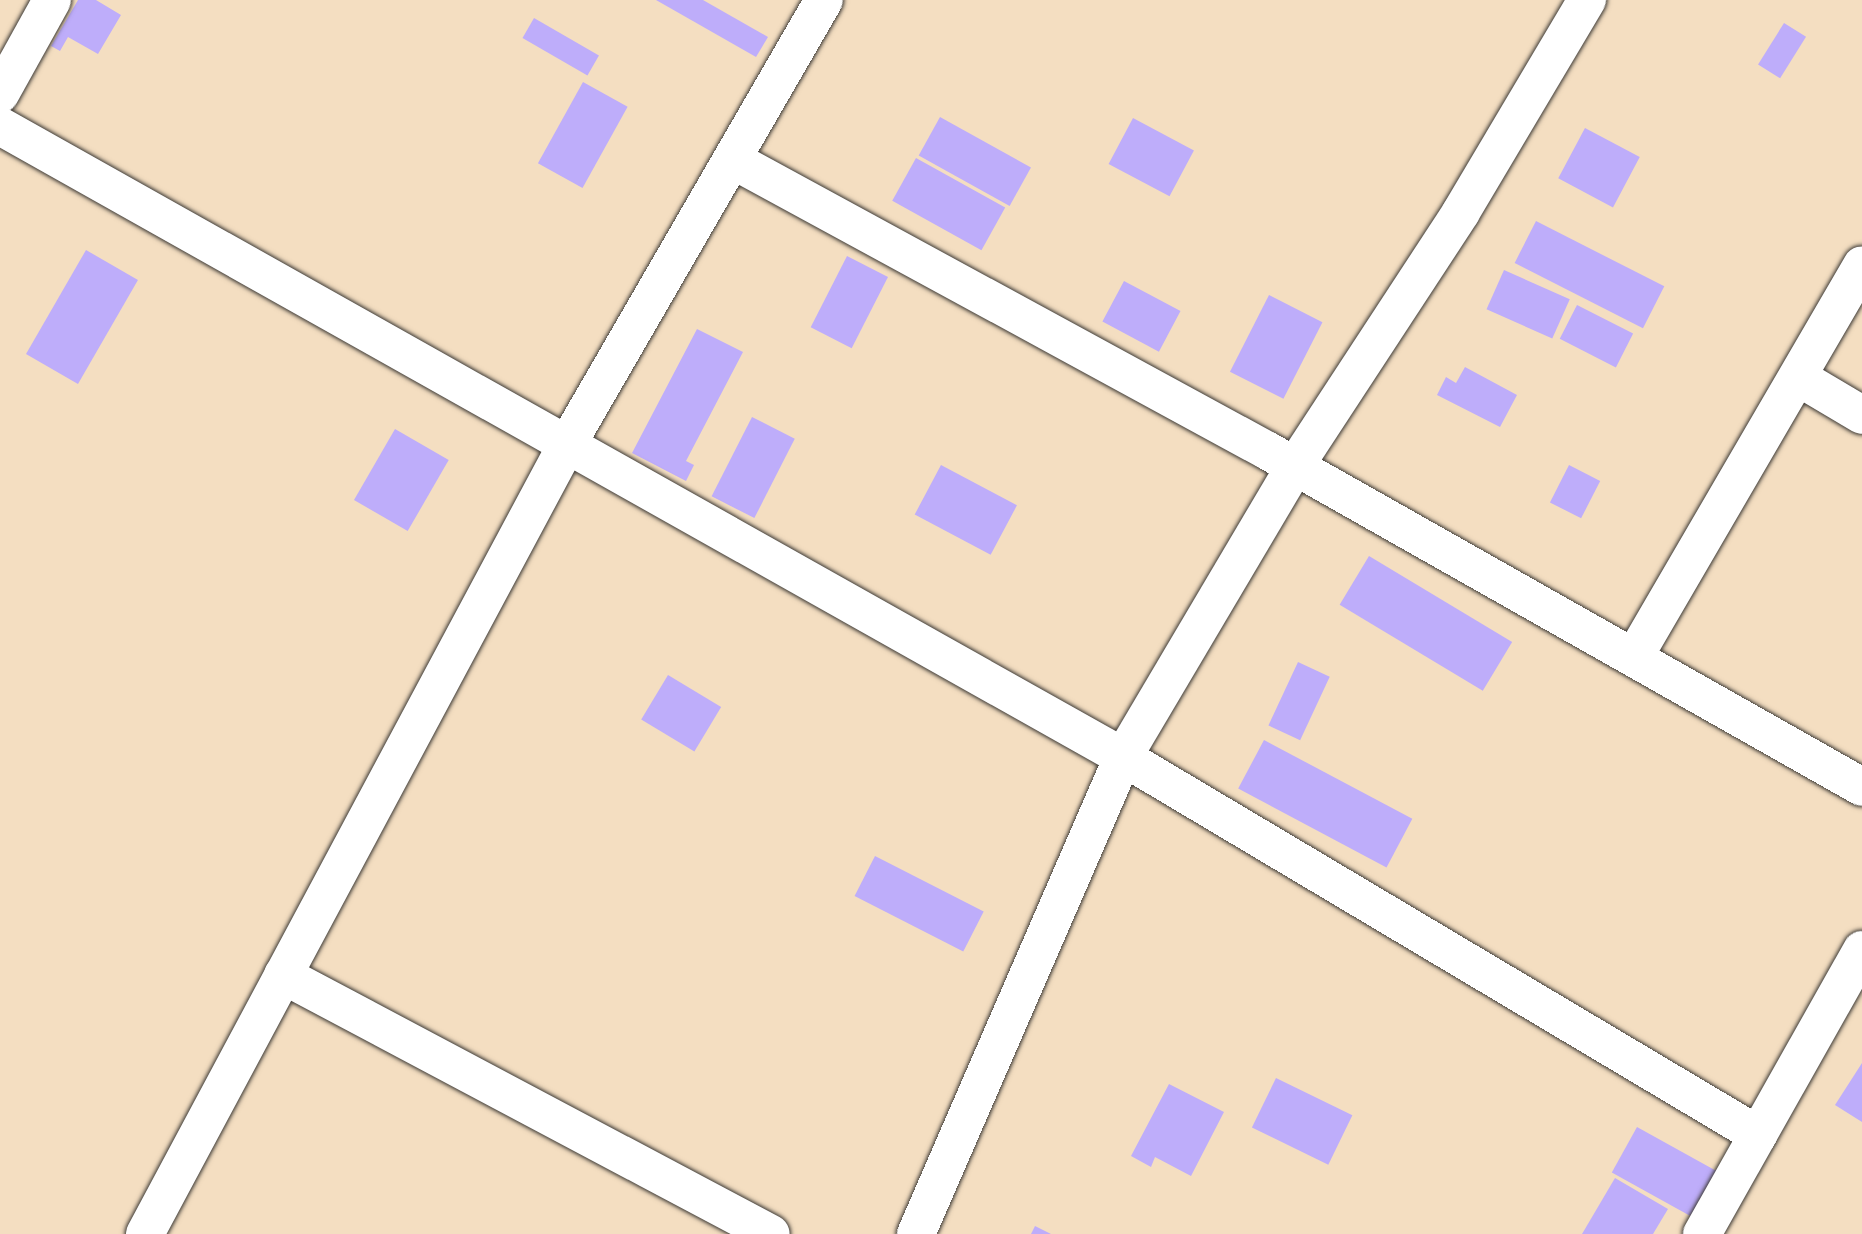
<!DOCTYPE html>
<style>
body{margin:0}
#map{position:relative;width:1862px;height:1234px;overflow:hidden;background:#f4dec1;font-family:Delius,sans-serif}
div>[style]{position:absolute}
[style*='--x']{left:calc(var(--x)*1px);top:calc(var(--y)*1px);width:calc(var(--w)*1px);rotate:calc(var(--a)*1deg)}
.building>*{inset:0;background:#beadfa;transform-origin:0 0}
.roads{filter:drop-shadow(0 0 2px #3c3935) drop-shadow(0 0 2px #3c3935)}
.minor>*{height:38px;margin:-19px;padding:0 19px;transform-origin:19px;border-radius:19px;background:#fff}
span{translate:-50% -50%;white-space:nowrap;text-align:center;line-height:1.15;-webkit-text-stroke:7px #f7f3e8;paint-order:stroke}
</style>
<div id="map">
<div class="building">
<div style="clip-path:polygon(78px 0,96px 0,121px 15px,98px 54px,68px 37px,60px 51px,51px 46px)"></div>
<div style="clip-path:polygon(656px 0,703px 0,768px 37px,756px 57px)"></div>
<div style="left:534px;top:18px;width:75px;height:23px;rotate:30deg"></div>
<div style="left:1784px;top:23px;width:26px;height:49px;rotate:32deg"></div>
<div style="left:583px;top:82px;width:51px;height:93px;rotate:29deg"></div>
<div style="left:940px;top:117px;width:104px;height:44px;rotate:29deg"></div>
<div style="left:1133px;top:118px;width:69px;height:52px;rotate:28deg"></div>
<div style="left:1585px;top:128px;width:62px;height:57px;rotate:28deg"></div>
<div style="left:916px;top:158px;width:102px;height:49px;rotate:29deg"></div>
<div style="left:1536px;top:221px;width:144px;height:47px;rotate:27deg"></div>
<div style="left:86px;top:250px;width:60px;height:120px;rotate:30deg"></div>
<div style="left:847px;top:256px;width:46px;height:80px;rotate:27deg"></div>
<div style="left:1504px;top:270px;width:72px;height:43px;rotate:24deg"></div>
<div style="left:1124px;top:281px;width:64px;height:46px;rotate:28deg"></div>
<div style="left:1269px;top:295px;width:60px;height:86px;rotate:27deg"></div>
<div style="left:1577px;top:305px;width:63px;height:38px;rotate:27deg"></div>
<div style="clip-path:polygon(697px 329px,743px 352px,686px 461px,694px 465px,686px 481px,632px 453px)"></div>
<div style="clip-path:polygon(1465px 367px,1517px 395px,1500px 427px,1437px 395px,1446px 377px,1456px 383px)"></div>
<div style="left:752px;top:417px;width:48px;height:89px;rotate:27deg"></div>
<div style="left:395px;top:429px;width:62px;height:82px;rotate:30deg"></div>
<div style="left:941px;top:465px;width:86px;height:56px;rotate:28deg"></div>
<div style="left:1569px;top:465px;width:35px;height:42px;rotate:27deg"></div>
<div style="left:1369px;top:556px;width:167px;height:57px;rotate:31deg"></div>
<div style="left:1298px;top:662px;width:35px;height:70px;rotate:25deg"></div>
<div style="left:668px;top:675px;width:62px;height:52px;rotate:31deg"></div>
<div style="left:1264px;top:740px;width:168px;height:55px;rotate:28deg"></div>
<div style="left:875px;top:856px;width:122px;height:45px;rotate:27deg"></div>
<div style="clip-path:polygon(1862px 1063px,1862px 1122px,1835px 1105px)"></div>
<div style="left:1276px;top:1078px;width:85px;height:55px;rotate:26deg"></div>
<div style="clip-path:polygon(1169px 1084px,1224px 1112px,1191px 1176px,1155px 1157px,1151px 1167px,1131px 1156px)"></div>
<div style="left:1637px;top:1127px;width:96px;height:52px;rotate:29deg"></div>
<div style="clip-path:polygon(1615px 1178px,1668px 1209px,1653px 1234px,1582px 1234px)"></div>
<div style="clip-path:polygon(1035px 1226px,1051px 1234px,1031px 1234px)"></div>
</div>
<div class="roads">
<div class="minor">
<div style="--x:0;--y:94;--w:107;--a:-61"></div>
<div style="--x:0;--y:126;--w:1288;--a:29.33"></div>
<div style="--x:1123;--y:757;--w:739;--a:30.76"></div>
<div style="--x:735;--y:161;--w:607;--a:28.55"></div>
<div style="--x:1268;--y:451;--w:682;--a:29.49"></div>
<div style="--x:1798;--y:377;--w:74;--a:30.7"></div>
<div style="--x:1634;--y:657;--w:453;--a:-59.8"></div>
<div style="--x:283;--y:975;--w:552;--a:27.96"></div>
<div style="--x:145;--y:1234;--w:891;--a:-61.88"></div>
<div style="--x:565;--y:448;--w:517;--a:-59.97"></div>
<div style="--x:916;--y:1234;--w:520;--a:-66.54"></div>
<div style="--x:1123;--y:757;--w:338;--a:-59.4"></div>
<div style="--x:1295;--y:466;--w:303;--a:-56.8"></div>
<div style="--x:1461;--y:212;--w:247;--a:-59.3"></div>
<div style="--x:1702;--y:1234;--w:326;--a:-60.6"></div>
</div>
</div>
</div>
